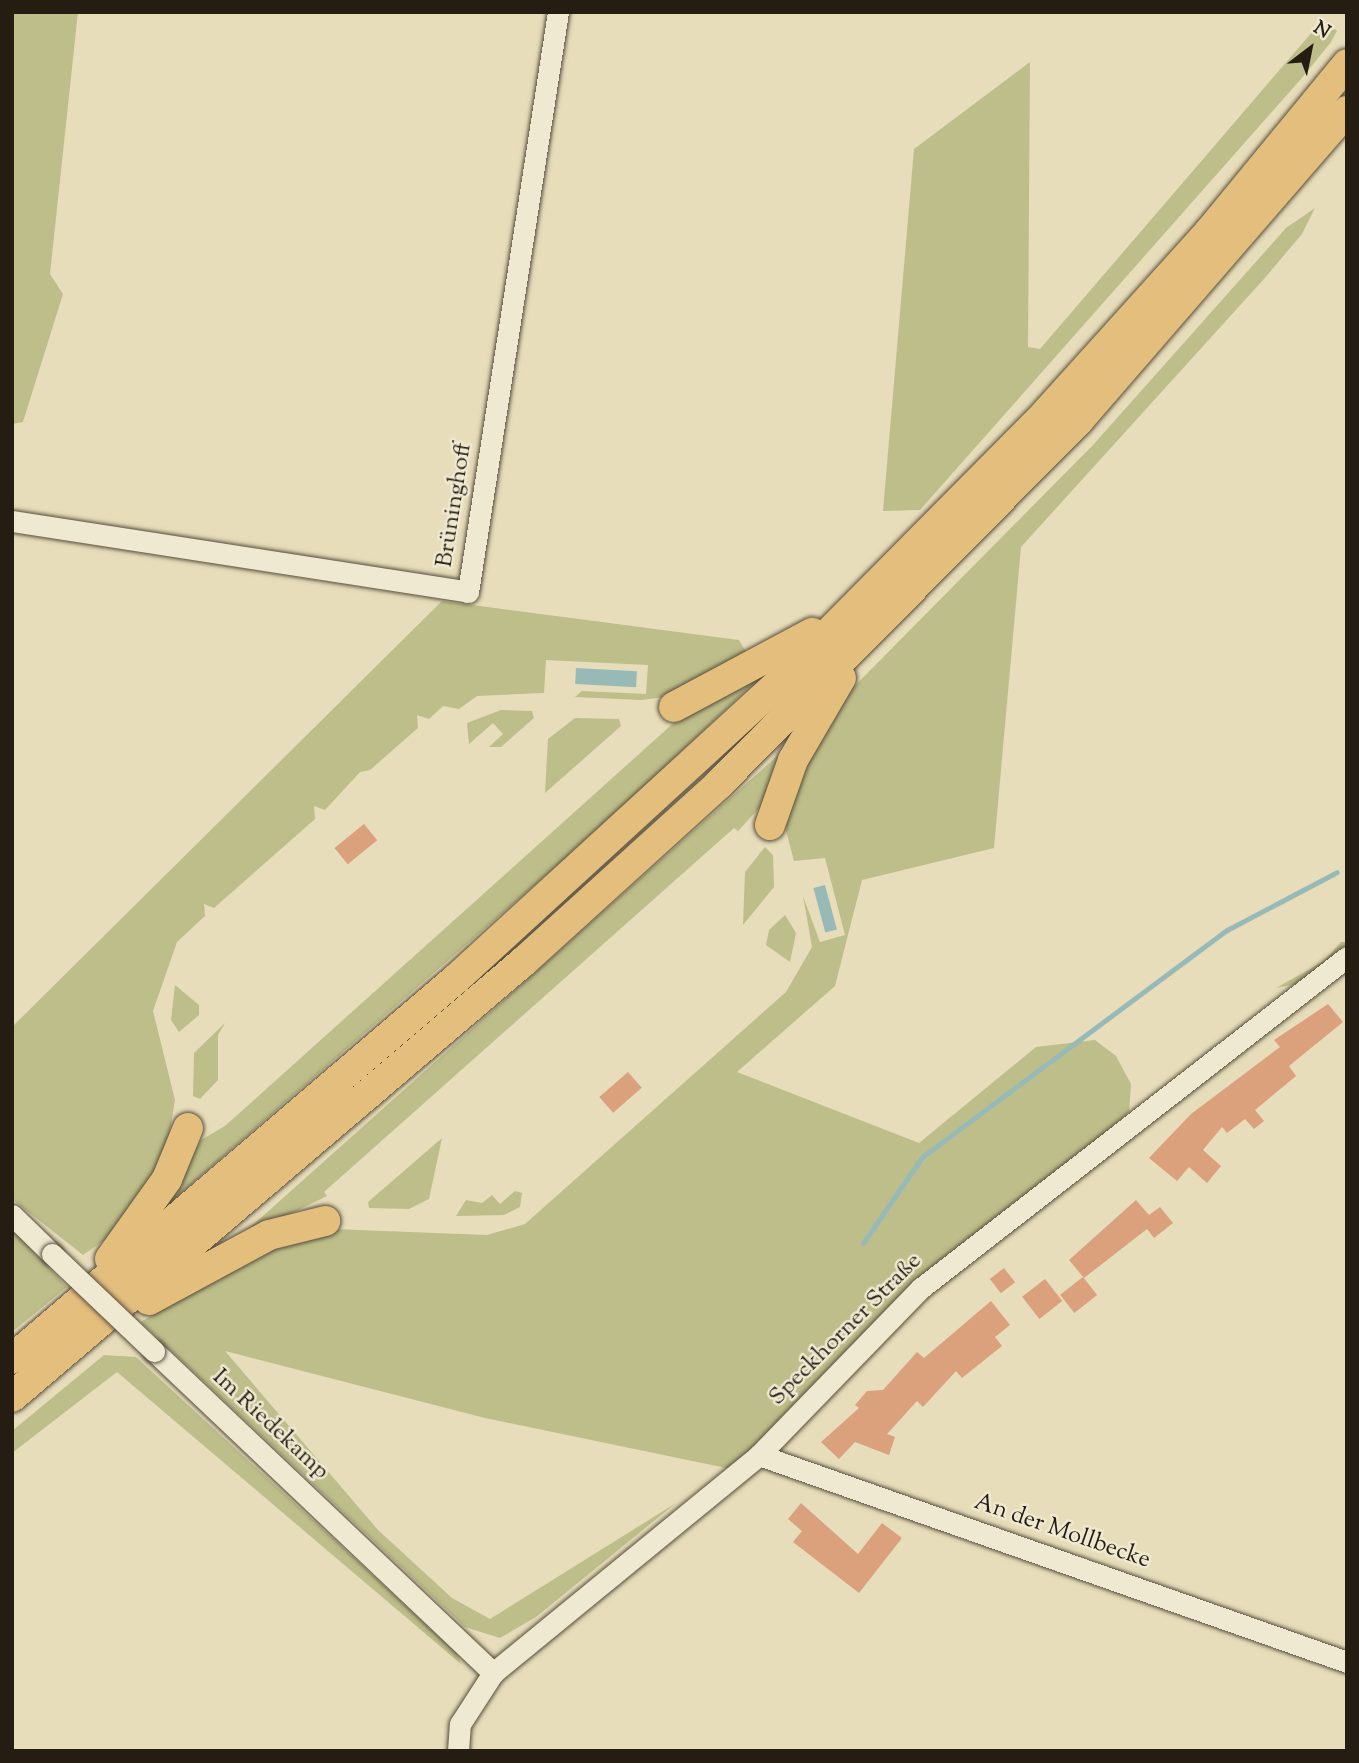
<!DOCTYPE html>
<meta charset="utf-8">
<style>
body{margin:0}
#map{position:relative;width:1359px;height:1763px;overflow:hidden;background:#e7ddba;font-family:"Sorts Mill Goudy",serif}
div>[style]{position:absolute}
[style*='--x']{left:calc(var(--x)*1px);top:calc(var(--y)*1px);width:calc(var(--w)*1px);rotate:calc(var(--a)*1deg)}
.green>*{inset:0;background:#bebe8a}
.water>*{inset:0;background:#98bab7;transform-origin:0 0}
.stream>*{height:5px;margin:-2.5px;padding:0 2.5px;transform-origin:2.5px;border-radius:2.5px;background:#98bab7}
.building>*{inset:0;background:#daa17c;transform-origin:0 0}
.roads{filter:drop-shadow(0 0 2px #564d3c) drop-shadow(0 0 2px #564d3c)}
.minor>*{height:21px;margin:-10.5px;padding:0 10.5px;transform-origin:10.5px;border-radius:10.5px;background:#efe9d2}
.highway>*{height:30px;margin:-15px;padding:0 15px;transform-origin:15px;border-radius:15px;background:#e4be7d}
.bridges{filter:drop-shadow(0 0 2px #564d3c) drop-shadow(0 0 2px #564d3c)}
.minor-bridge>*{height:21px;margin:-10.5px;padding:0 10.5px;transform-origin:10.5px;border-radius:10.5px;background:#efe9d2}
span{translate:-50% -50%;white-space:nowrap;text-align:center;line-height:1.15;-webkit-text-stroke:5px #efe9d2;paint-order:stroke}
.street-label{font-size:24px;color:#261d12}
.frame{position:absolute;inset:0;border:14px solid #261d12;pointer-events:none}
.north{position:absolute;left:1275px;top:14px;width:70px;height:70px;-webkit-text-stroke:5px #efe9d2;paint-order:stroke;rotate:32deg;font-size:19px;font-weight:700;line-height:28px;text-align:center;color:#261d12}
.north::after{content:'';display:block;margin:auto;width:24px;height:32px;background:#261d12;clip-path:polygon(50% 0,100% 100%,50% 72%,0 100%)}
</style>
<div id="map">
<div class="green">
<div style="clip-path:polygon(12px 12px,78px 12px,50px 274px,63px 294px,23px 422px,12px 424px)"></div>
<div style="clip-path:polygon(1331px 26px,1337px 31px,1331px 42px,1301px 79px,920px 510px,883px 511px,914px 149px,1030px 62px,1028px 347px,1040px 349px,1313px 31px)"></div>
<div style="clip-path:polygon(1315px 208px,1302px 234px,1263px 280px,1021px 547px,994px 848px,862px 880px,835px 986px,737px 1072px,919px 1143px,1036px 1047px,1095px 1040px,1116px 1056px,1131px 1084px,1129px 1112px,731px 1469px,485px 1418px,225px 1351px,378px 1530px,452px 1598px,490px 1619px,676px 1503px,536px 1617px,500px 1638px,465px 1627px,141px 1322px,254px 1252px,333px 1229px,487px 1235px,525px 1224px,786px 992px,812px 947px,803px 896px,820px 942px,845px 935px,825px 858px,794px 861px,785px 827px,787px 806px,830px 711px,1093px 445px,1286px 228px)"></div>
<div style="clip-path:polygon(442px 601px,739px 640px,749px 657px,665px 697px,641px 700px,575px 697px,582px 691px,646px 694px,648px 665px,546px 660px,544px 693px,477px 696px,459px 709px,443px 706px,429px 719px,417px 715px,418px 728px,370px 770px,360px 772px,325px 810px,314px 806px,315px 819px,214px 908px,204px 904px,205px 916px,177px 942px,153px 1011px,175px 1100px,165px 1160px,119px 1230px,83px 1255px,12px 1199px,12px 1027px)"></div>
<div style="clip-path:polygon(762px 675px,607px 822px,166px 1206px,201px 1140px,225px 1126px,688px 710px)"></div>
<div style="clip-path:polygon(501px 710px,532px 711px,534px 718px,501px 747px,489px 747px,503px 734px,493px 723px,469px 744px,467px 723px)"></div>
<div style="clip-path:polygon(575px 718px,619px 719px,621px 726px,545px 793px,548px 739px)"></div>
<div style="clip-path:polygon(785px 749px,761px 806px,738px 831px,734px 828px,324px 1192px,327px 1196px,236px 1240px)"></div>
<div style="clip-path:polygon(765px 847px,773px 855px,774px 887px,743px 925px,745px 872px)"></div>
<div style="clip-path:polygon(785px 915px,796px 933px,790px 962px,766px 945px,769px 930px)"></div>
<div style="clip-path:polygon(1341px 942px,1347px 942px,1347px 974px,1276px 988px,1324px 961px)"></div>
<div style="clip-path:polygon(175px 985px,199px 1005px,199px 1015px,179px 1032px,171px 1020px)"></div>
<div style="clip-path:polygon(225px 1023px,218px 1035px,218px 1080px,200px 1099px,193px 1096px,194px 1053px)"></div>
<div style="clip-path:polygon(442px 1138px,429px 1199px,409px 1209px,369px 1208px,368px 1202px)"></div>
<div style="clip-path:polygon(515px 1191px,522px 1193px,520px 1207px,504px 1215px,456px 1216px,466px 1200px,482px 1203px,492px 1195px,500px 1204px)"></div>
<div style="clip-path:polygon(12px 1229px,67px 1287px,12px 1332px)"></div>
<div style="clip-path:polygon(104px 1355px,136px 1357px,456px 1652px,461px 1664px,117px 1372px,12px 1453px,12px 1431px)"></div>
</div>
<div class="water">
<div style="left:576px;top:668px;width:61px;height:16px;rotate:3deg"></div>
<div style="left:825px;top:885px;width:46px;height:12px;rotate:75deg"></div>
</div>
<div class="stream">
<div style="--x:863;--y:1243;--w:104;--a:-55.5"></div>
<div style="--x:922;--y:1157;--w:380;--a:-36.7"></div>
<div style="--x:1227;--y:930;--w:124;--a:-27.8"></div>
</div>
<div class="building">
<div style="left:364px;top:824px;width:21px;height:38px;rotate:51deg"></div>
<div style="clip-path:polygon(1328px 1004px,1343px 1022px,1289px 1066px,1296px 1076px,1255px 1110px,1264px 1121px,1254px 1129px,1245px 1119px,1227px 1133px,1222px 1127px,1203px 1150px,1221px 1166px,1207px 1183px,1189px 1167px,1177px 1181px,1149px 1158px,1191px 1114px,1280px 1047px,1274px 1040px)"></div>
<div style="left:628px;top:1072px;width:21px;height:38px;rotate:49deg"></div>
<div style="clip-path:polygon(1136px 1200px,1149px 1215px,1160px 1207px,1173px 1223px,1154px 1238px,1147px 1229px,1084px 1278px,1069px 1260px)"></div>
<div style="left:1004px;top:1268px;width:18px;height:18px;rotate:52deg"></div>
<div style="left:1083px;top:1277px;width:23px;height:29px;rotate:52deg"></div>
<div style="left:1045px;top:1279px;width:28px;height:29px;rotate:52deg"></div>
<div style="clip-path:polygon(991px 1301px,1010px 1325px,995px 1337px,1002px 1346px,962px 1378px,956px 1371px,923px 1407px,917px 1401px,887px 1434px,895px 1437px,889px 1455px,855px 1442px,839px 1459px,821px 1442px,859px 1408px,855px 1405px,867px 1391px,883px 1390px,917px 1352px,924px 1358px)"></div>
<div style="clip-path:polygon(801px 1503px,858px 1554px,882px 1523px,902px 1538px,859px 1593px,793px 1542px,802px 1531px,788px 1519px)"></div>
</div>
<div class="roads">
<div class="minor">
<div style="--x:12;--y:521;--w:461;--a:8.8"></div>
<div style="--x:468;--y:592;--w:587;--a:-81.18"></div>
<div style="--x:12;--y:1215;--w:56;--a:44.3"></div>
<div style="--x:154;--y:1351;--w:468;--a:43.5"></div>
<div style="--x:759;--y:1455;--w:623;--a:19.39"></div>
<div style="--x:458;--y:1751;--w:27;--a:-86"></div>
<div style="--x:460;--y:1724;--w:61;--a:-57.1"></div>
<div style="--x:493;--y:1673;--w:344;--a:-39.3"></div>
<div style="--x:759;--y:1455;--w:233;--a:-45.9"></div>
<div style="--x:921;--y:1288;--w:539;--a:-37.85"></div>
</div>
<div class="highway">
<div style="--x:674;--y:707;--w:157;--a:-28.2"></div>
<div style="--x:770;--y:825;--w:69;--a:-70.5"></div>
<div style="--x:793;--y:760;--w:95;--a:-59.7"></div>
<div style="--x:110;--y:1259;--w:98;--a:-54.5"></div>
<div style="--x:167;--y:1179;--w:55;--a:-67.6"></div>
<div style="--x:149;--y:1300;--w:136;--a:-28.4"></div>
<div style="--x:269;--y:1235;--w:58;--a:-14"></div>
<div style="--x:12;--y:1359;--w:584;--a:-40.56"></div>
<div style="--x:456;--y:979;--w:447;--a:-42.5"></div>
<div style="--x:785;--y:677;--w:373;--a:-45.3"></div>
<div style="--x:1047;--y:412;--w:244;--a:-48"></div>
<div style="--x:1210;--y:231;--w:216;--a:-50.6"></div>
<div style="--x:12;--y:1397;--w:671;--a:-40.41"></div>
<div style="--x:523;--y:962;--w:265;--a:-42.2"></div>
<div style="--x:719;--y:784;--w:512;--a:-45.32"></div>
<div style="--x:1079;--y:420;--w:409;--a:-49.1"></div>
</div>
</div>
<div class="bridges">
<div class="minor-bridge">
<div style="--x:52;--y:1254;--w:141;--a:43.6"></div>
</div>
</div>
<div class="street-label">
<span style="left:455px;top:505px;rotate:-81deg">Brüninghoff</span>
<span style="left:846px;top:1330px;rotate:-45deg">Speckhorner Straße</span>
<span style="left:270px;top:1425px;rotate:43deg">Im Riedekamp</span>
<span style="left:1062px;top:1532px;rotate:19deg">An der Mollbecke</span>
</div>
<div class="frame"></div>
<div class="north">N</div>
</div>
